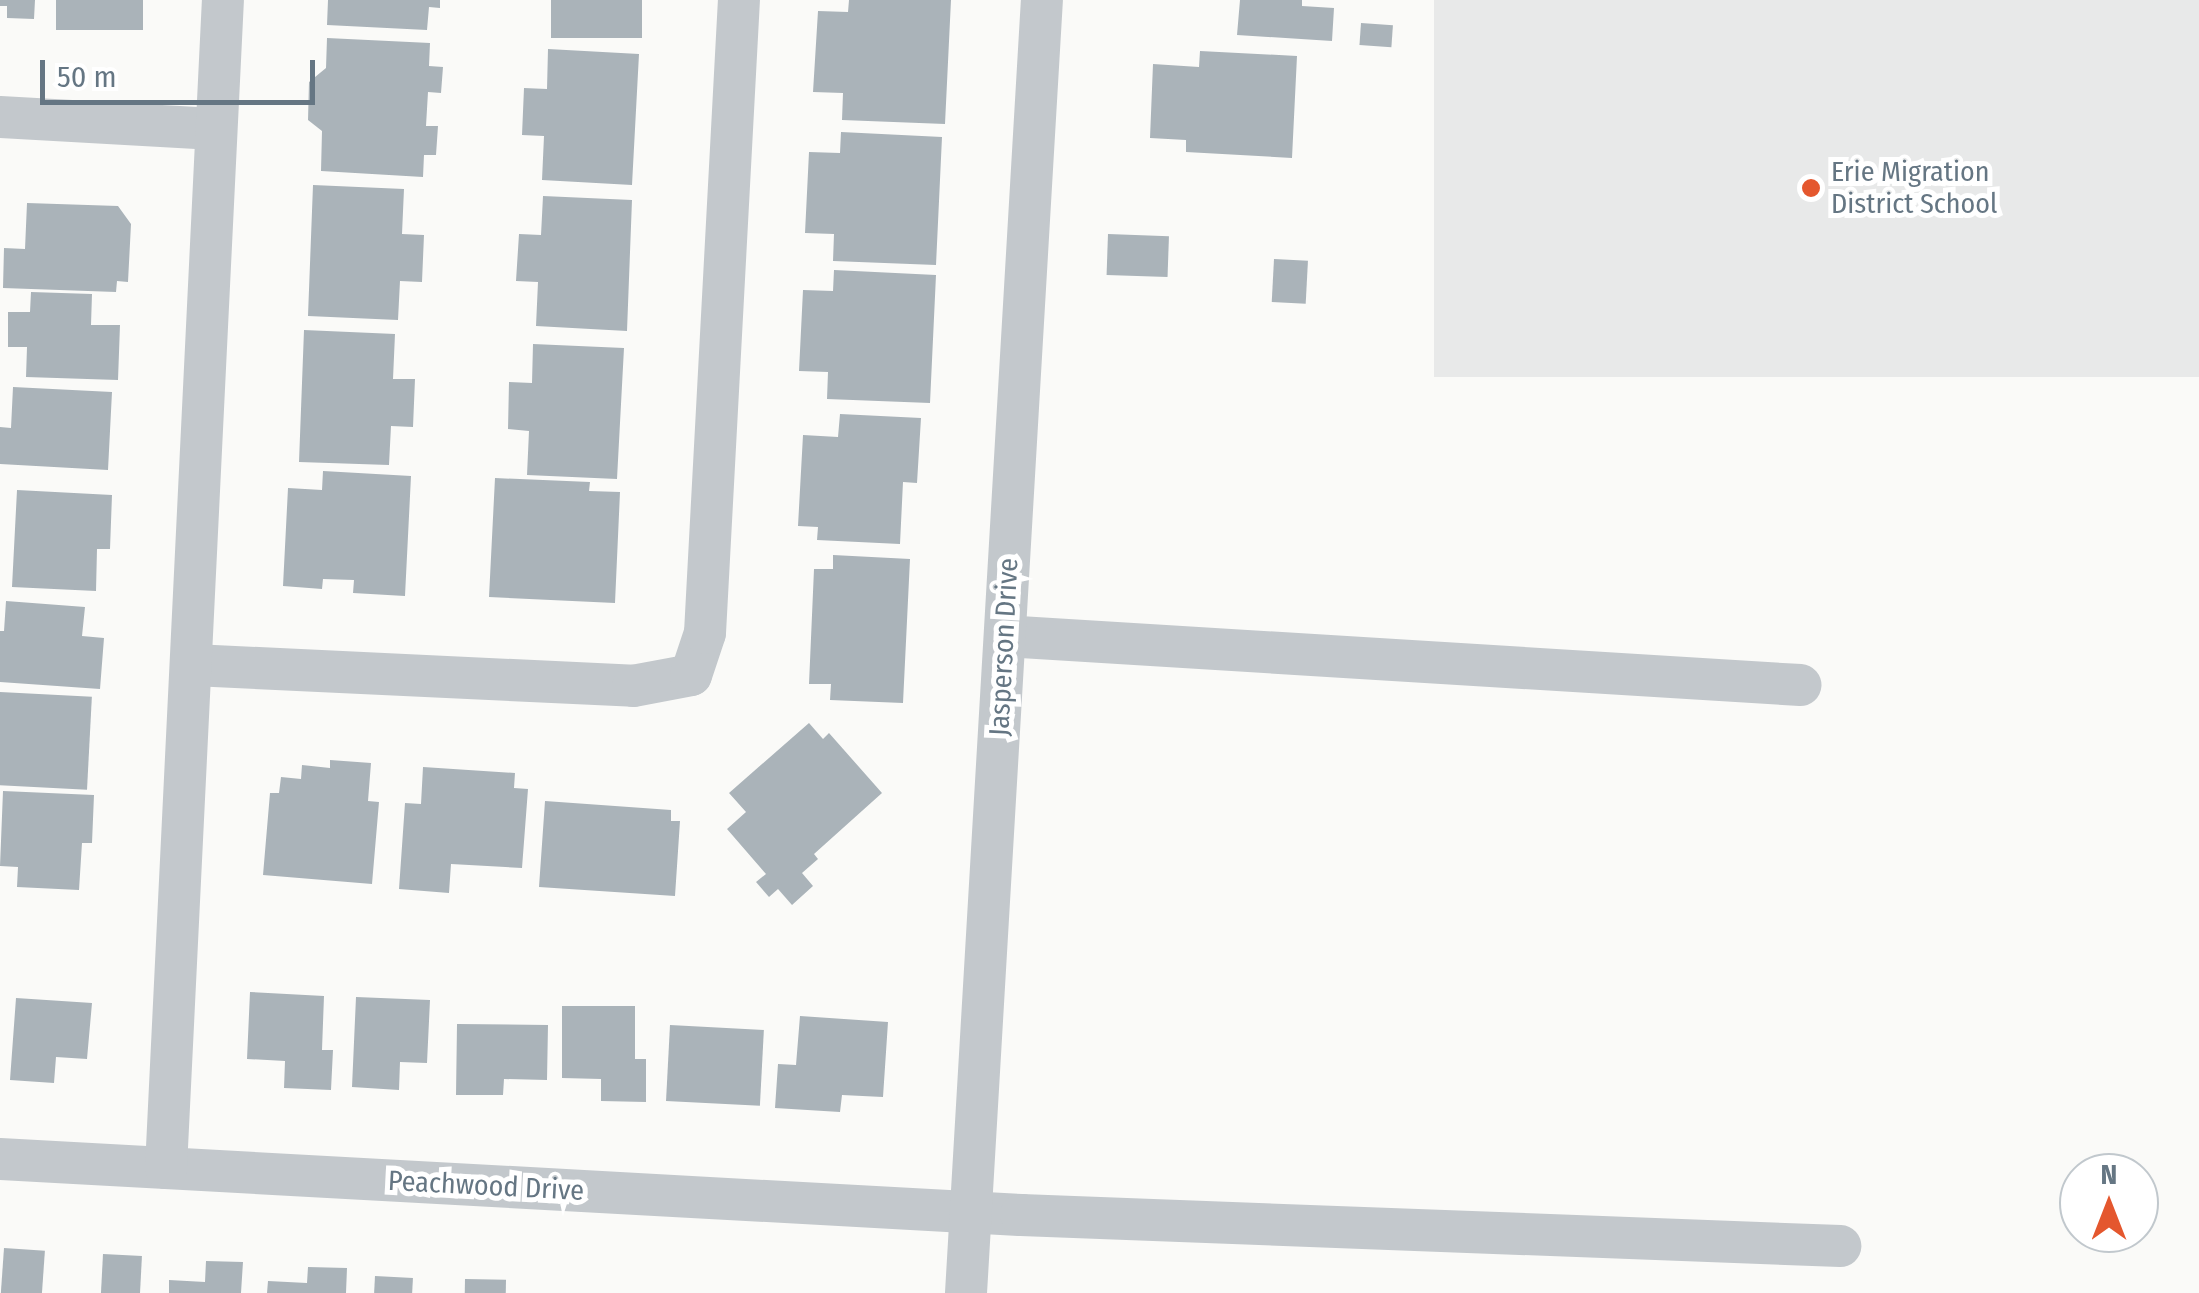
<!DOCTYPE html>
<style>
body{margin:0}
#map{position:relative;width:2199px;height:1293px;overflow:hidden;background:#fafaf8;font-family:"Fira Sans Condensed",sans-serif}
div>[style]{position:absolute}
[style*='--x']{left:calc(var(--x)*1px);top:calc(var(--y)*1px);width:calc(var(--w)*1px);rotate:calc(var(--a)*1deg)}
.built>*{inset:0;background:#e8e9e9;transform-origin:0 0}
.building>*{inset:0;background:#aab3b9;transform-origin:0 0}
.minor>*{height:42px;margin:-21px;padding:0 21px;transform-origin:21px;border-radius:21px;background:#c3c8cc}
.dots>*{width:28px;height:28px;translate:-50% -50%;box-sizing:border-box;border:5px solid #fff;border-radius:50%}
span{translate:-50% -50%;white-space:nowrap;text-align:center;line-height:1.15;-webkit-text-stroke:10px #fff;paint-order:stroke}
.poi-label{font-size:28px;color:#657683}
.left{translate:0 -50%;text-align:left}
.street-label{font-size:28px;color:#657683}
.north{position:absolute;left:2059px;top:1153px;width:100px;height:100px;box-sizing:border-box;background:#fff;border:2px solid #c1c8cd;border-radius:50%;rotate:0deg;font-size:28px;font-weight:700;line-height:40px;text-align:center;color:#657683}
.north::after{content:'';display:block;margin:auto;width:35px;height:45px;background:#e4572e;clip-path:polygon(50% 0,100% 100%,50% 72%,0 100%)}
.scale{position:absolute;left:40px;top:60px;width:275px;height:45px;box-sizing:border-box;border:5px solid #657683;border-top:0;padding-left:12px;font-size:30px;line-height:35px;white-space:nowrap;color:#657683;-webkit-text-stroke:8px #fff;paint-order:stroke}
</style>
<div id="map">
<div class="built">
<div style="left:1434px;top:0;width:765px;height:377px"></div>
</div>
<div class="building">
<div style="clip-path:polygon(0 0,35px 0,34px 19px,7px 18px,7px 6px,0 6px)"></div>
<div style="left:56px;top:0;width:87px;height:30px"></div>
<div style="clip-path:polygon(328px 0,440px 0,440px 8px,429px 7px,427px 30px,327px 25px)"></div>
<div style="left:551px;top:0;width:91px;height:38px"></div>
<div style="clip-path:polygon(849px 0,951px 0,945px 124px,842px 120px,843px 93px,813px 92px,818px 11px,848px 12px)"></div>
<div style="clip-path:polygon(1240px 0,1302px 0,1302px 6px,1334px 8px,1332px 41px,1237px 35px)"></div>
<div style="left:1361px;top:23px;width:32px;height:22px;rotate:4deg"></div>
<div style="clip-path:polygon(327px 38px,430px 43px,429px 66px,443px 67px,441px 93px,428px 92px,426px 126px,438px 126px,436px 155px,424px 155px,423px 177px,321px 171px,322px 131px,308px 120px,309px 82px,326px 68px)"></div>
<div style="clip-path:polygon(548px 49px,639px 54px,632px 185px,542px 180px,544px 136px,522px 135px,524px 88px,547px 89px)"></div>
<div style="clip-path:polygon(1200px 51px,1297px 56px,1292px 158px,1186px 152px,1186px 140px,1150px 138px,1153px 64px,1199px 67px)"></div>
<div style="clip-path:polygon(841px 132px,942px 137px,936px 265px,833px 261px,834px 234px,805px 233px,809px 152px,840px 153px)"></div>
<div style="clip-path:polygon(313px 185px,404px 189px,402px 234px,424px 235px,422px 282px,400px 281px,398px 320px,308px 316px)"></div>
<div style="clip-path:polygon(543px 196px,632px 200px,627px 331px,536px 326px,538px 282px,516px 281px,519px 234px,541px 235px)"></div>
<div style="clip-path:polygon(27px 203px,118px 206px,131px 224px,128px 282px,117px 281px,116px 292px,3px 288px,4px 248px,25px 249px)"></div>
<div style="left:1108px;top:234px;width:61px;height:41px;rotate:2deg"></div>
<div style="left:1274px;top:259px;width:34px;height:43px;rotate:3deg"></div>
<div style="clip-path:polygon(834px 270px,936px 275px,930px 403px,827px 399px,828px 372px,799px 371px,803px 290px,833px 291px)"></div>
<div style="clip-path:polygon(31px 292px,92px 294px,91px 325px,120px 325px,118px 380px,26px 377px,27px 347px,8px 347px,8px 312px,30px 312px)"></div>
<div style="clip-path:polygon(304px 330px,395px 334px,393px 379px,415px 379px,413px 427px,391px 426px,389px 465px,299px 462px)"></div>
<div style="clip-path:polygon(533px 344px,624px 348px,617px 479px,527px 475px,529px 431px,508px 429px,509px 382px,532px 383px)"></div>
<div style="clip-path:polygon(13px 387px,112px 392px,108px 470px,0 464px,0 427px,11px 428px)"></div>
<div style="clip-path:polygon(840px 414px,921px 418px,917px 483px,903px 482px,900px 544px,817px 540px,818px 527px,798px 526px,803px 435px,838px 437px)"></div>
<div style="clip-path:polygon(323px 471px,411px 476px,405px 596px,353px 593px,354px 580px,323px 579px,322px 589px,283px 586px,288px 488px,322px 490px)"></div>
<div style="clip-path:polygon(495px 478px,590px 482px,589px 491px,620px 492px,615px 603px,489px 597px)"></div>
<div style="clip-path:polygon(17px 490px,112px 495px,110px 549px,97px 549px,96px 591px,12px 587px)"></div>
<div style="clip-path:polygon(833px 555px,910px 559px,903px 703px,830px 700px,831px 684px,809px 684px,814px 569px,833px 569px)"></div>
<div style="clip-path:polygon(6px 601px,85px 607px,82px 636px,104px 638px,100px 689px,0 682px,0 631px,4px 631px)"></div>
<div style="left:0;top:692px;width:92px;height:93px;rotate:3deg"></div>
<div style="clip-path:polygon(809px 723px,823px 739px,829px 733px,882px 793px,814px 854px,818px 859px,802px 873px,813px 886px,792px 905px,778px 889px,769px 897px,756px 882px,766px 874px,727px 829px,746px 812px,729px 793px)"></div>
<div style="clip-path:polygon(330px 760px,371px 763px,368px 801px,379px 802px,372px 884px,263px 875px,270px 793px,279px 793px,281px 777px,301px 779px,302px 765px,330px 768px)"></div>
<div style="clip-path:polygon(423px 767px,515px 773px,514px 788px,528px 789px,522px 868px,451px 864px,449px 893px,399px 889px,405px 803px,421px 804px)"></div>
<div style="clip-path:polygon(3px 791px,94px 795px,92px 843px,82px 843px,79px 890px,17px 887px,18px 867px,0 866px)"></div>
<div style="clip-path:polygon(545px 801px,671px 810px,671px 821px,680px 821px,675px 896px,539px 887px)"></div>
<div style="clip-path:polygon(250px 992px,324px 996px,322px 1050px,333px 1050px,331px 1090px,284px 1088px,285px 1061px,247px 1059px)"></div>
<div style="clip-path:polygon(356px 997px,430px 1000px,427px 1063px,400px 1062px,399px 1090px,352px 1087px)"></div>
<div style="clip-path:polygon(16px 998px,92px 1003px,87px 1059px,56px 1057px,54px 1083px,10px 1080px)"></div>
<div style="clip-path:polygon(562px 1006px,635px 1006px,635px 1059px,646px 1059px,646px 1102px,601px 1101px,601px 1079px,562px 1078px)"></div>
<div style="clip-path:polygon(800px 1016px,888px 1022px,883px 1097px,842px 1095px,840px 1112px,775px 1108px,778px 1064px,796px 1065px)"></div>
<div style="clip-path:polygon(457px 1024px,548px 1025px,547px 1080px,504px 1079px,503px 1095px,456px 1095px)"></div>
<div style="left:670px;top:1025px;width:94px;height:76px;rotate:3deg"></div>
<div style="left:4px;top:1248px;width:41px;height:45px;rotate:4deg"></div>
<div style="left:103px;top:1254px;width:39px;height:39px;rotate:3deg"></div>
<div style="clip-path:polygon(206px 1261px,243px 1262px,241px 1293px,169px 1293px,169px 1280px,205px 1282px)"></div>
<div style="clip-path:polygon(308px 1267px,347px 1268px,346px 1293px,267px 1293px,268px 1281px,307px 1283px)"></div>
<div style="left:375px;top:1276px;width:38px;height:17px;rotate:3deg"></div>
<div style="left:465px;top:1279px;width:41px;height:14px;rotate:1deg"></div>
</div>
<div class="minor">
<div style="--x:0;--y:117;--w:215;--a:3.2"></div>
<div style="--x:1005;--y:636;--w:797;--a:3.53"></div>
<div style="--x:193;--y:665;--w:441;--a:2.7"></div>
<div style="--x:633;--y:686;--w:59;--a:-10.7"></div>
<div style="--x:691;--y:675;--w:44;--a:-71.6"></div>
<div style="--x:705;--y:633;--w:634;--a:-86.93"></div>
<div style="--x:0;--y:1159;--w:1023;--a:3.14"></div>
<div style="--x:1021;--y:1215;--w:820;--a:2.17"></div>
<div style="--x:166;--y:1168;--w:1169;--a:-87.21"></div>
<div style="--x:966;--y:1293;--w:1295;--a:-86.64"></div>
</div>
<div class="dots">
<div style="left:1811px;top:188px;background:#e4572e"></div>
</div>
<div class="poi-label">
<span class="left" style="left:1831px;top:188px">Erie Migration<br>District School</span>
</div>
<div class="street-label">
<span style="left:1004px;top:647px;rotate:-87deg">Jasperson Drive</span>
<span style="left:486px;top:1186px;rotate:3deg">Peachwood Drive</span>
</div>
<div class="north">N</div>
<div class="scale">50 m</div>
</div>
